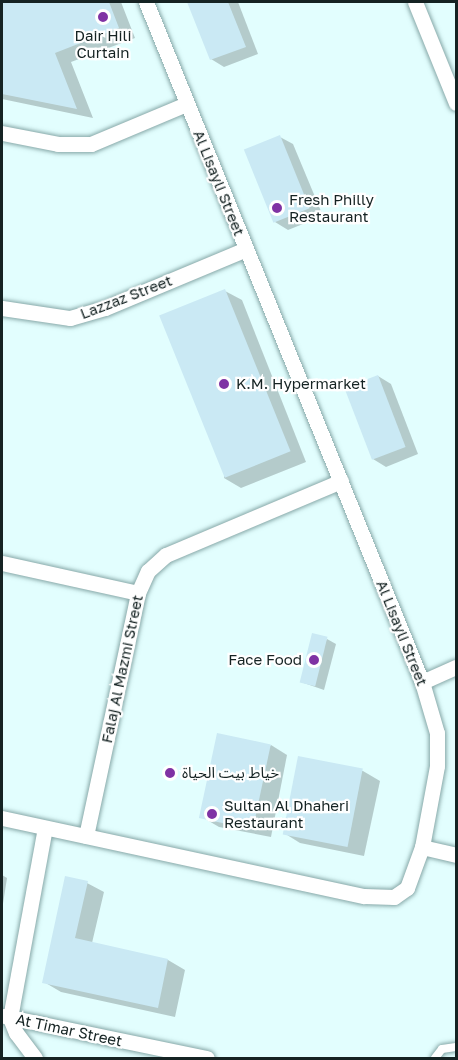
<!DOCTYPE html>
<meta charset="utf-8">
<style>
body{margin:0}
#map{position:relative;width:458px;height:1060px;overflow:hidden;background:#e2fefe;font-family:"Golos Text","Noto Sans Arabic",sans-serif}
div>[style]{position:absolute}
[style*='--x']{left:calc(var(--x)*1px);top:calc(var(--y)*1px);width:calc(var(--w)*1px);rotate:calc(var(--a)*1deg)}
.shadow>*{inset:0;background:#0003}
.building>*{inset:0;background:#cae9f4;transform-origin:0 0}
.roads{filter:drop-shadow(0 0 2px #87a8a8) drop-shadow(0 0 2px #87a8a8)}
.service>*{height:8px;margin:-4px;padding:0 4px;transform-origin:4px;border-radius:4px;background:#fff}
.minor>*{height:15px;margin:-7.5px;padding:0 7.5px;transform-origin:7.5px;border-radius:7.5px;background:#fff}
.dots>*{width:16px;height:16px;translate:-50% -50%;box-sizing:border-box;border:3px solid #fff;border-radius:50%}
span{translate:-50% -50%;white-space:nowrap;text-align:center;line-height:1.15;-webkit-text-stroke:4.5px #fff;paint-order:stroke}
.poi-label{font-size:15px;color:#152323}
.left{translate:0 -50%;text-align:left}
.right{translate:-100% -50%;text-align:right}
.street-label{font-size:15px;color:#152323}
.frame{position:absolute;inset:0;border:3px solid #152323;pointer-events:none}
</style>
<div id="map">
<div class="shadow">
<div style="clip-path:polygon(2px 2px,121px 2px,135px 38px,71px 62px,93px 118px,2px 99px)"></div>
<div style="clip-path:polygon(189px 2px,238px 2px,258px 54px,224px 67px,211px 59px)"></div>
<div style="clip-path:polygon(280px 137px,293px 144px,323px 216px,288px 230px,275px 222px)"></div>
<div style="clip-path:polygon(225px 291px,242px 300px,306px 462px,241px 488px,224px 478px)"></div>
<div style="clip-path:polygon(378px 376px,391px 384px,418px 454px,386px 467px,373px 459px)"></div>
<div style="clip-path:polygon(327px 639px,336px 644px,324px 690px,301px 682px)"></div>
<div style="clip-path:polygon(271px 745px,287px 755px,271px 837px,219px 827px,202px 817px)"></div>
<div style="clip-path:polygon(299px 758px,363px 771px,380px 781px,364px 856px,300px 843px,284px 833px)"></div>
<div style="clip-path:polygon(2px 875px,7px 878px,2px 910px)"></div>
<div style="clip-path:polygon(87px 883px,104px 892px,92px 943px,168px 960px,185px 970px,175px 1017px,61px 992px,44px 982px)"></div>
</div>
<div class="building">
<div style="clip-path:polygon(2px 2px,109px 2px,119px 28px,55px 53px,77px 109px,2px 94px)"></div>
<div style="clip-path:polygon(187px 2px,228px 2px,246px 47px,210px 60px)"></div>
<div style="left:280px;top:135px;width:79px;height:39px;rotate:68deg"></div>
<div style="left:225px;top:289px;width:175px;height:71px;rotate:68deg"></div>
<div style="left:378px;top:375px;width:77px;height:36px;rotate:69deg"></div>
<div style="left:312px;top:633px;width:16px;height:51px;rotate:14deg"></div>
<div style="left:217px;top:733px;width:55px;height:87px;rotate:12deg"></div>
<div style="left:298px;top:756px;width:66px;height:80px;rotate:11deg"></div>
<div style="clip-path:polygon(65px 876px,88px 881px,75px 938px,168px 959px,158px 1008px,42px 983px)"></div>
</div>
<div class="roads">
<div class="service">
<div style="--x:435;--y:1058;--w:11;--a:-52"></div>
<div style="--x:442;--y:1049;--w:14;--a:-8"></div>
</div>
<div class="minor">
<div style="--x:415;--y:2;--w:109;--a:67.9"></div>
<div style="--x:2;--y:133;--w:57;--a:11.1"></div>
<div style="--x:58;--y:144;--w:33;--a:0"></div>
<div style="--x:91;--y:144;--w:103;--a:-22.8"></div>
<div style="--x:2;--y:308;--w:69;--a:8.4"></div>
<div style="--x:70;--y:318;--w:36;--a:-16"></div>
<div style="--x:105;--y:308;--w:153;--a:-22.7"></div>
<div style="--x:2;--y:563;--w:139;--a:12.4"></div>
<div style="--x:422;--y:682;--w:37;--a:-24"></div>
<div style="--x:2;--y:818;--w:370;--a:12.2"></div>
<div style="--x:364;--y:896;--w:30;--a:2"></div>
<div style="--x:394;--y:897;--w:16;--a:-35"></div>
<div style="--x:407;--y:888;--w:44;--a:-69.9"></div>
<div style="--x:422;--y:847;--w:82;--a:-79.5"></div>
<div style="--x:437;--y:766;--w:33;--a:-90"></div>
<div style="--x:437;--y:733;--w:53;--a:-106.4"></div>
<div style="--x:422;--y:682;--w:734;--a:-112.09"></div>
<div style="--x:86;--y:836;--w:249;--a:-77.9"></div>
<div style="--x:138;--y:593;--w:24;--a:-66"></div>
<div style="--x:148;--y:571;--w:24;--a:-42"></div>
<div style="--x:166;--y:555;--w:190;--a:-22.9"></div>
<div style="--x:422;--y:847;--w:35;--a:13"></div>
<div style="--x:4;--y:1016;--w:207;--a:11.7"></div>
<div style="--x:35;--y:1058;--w:31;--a:-127"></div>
<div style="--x:16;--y:1033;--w:16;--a:-112"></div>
<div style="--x:10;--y:1018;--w:193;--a:-79.6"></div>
</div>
</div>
<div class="dots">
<div style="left:103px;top:17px;background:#7f32a4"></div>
<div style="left:277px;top:208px;background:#7f32a4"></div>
<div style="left:224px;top:384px;background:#7f32a4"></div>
<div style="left:314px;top:660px;background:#7f32a4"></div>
<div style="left:170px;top:773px;background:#7f32a4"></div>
<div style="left:212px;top:814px;background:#7f32a4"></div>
</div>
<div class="poi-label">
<span style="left:103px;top:44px">Dair Hili<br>Curtain</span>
<span class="left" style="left:289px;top:208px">Fresh Philly<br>Restaurant</span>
<span class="left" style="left:236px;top:384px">K.M. Hypermarket</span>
<span class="right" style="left:302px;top:660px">Face Food</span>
<span class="left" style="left:182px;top:773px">خياط بيت الحياة</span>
<span class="left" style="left:224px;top:814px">Sultan Al Dhaheri<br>Restaurant</span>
</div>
<div class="street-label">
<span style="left:219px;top:183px;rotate:68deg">Al Lisayli Street</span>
<span style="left:126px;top:297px;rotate:-21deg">Lazzaz Street</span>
<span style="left:402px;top:633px;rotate:68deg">Al Lisayli Street</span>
<span style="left:122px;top:669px;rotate:-78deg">Falaj Al Mazmi Street</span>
<span style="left:69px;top:1030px;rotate:12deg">At Timar Street</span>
</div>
<div class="frame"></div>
</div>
